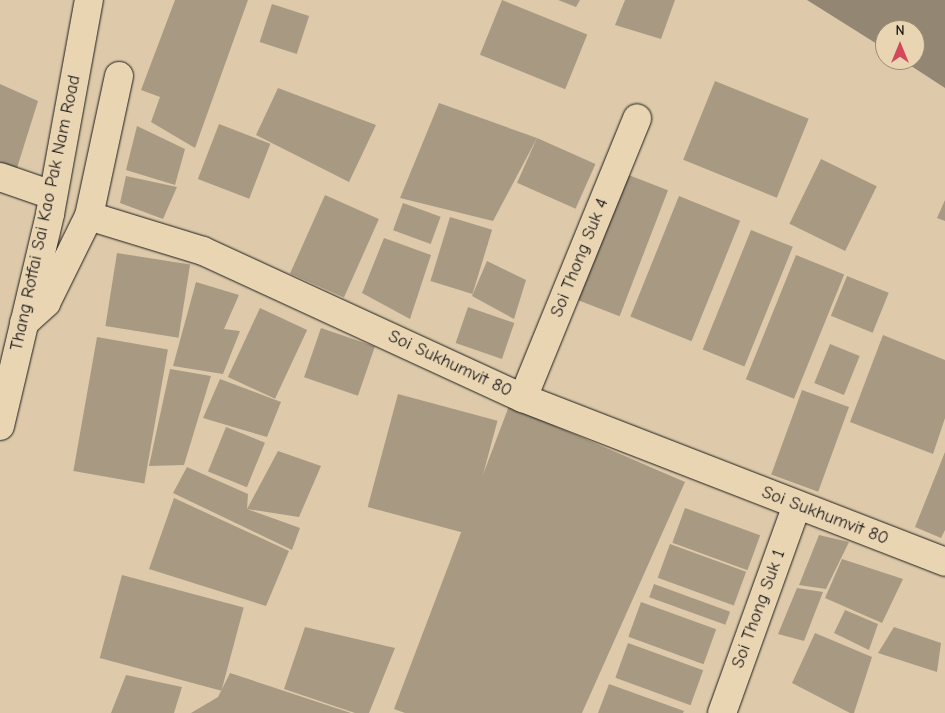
<!DOCTYPE html>
<style>
body{margin:0}
#map{position:relative;width:945px;height:713px;overflow:hidden;background:#decaaa;font-family:"Comic Neue",sans-serif}
div>[style]{position:absolute}
[style*='--x']{left:calc(var(--x)*1px);top:calc(var(--y)*1px);width:calc(var(--w)*1px);rotate:calc(var(--a)*1deg)}
.water>*{inset:0;background:#938773}
.building>*{inset:0;background:#a89982;transform-origin:0 0}
.roads{filter:drop-shadow(0 0 1px #1c1c1c) drop-shadow(0 0 1px #1c1c1c)}
.minor>*{height:28px;margin:-14px;padding:0 14px;transform-origin:14px;border-radius:14px;background:#ead5b3}
.secondary>*{height:28px;margin:-14px;padding:0 14px;transform-origin:14px;border-radius:14px;background:#ead5b3}
span{translate:-50% -50%;white-space:nowrap;text-align:center;line-height:1.15;-webkit-text-stroke:4px #ead5b3;paint-order:stroke}
.street-label{font-size:18px;color:#1c1c1c}
.north{position:absolute;left:875px;top:20px;width:50px;height:50px;box-sizing:border-box;background:#ead5b3;border:1px solid #988b77;border-radius:50%;rotate:0deg;font-size:14px;font-weight:700;line-height:20px;text-align:center;color:#1c1c1c}
.north::after{content:'';display:block;margin:auto;width:18px;height:22px;background:#d1495b;clip-path:polygon(50% 0,100% 100%,50% 72%,0 100%)}
</style>
<div id="map">
<div class="water">
<div style="clip-path:polygon(807px 0,945px 0,945px 88px,902px 60px,915px 60px,915px 30px,885px 30px,885px 49px)"></div>
</div>
<div class="building">
<div style="clip-path:polygon(175px 0,248px 0,195px 148px,151px 122px,160px 97px,141px 90px)"></div>
<div style="left:502px;top:0;width:92px;height:59px;rotate:22deg"></div>
<div style="clip-path:polygon(558px 0,580px 0,576px 7px)"></div>
<div style="clip-path:polygon(625px 0,675px 0,661px 39px,615px 25px)"></div>
<div style="left:272px;top:4px;width:39px;height:40px;rotate:18deg"></div>
<div style="left:715px;top:81px;width:101px;height:85px;rotate:22deg"></div>
<div style="clip-path:polygon(0 84px,38px 101px,17px 168px,0 162px)"></div>
<div style="clip-path:polygon(278px 88px,376px 125px,349px 182px,256px 135px)"></div>
<div style="clip-path:polygon(439px 103px,537px 138px,493px 221px,400px 198px)"></div>
<div style="left:219px;top:124px;width:55px;height:59px;rotate:21deg"></div>
<div style="clip-path:polygon(137px 126px,185px 149px,175px 185px,126px 170px)"></div>
<div style="left:537px;top:138px;width:64px;height:49px;rotate:24deg"></div>
<div style="left:821px;top:159px;width:62px;height:72px;rotate:26deg"></div>
<div style="left:626px;top:174px;width:45px;height:135px;rotate:21deg"></div>
<div style="clip-path:polygon(126px 176px,177px 187px,163px 219px,120px 203px)"></div>
<div style="left:325px;top:195px;width:59px;height:86px;rotate:24deg"></div>
<div style="left:679px;top:196px;width:66px;height:130px;rotate:22deg"></div>
<div style="clip-path:polygon(945px 200px,945px 221px,937px 218px)"></div>
<div style="left:403px;top:203px;width:40px;height:29px;rotate:20deg"></div>
<div style="left:450px;top:217px;width:44px;height:67px;rotate:17deg"></div>
<div style="left:751px;top:230px;width:45px;height:129px;rotate:22deg"></div>
<div style="clip-path:polygon(384px 238px,431px 255px,410px 319px,362px 293px)"></div>
<div style="left:117px;top:253px;width:74px;height:74px;rotate:9deg"></div>
<div style="left:796px;top:255px;width:52px;height:134px;rotate:22deg"></div>
<div style="clip-path:polygon(487px 261px,526px 280px,514px 319px,472px 296px)"></div>
<div style="left:847px;top:276px;width:45px;height:43px;rotate:22deg"></div>
<div style="clip-path:polygon(196px 282px,239px 295px,224px 329px,240px 331px,223px 374px,173px 366px)"></div>
<div style="left:468px;top:307px;width:49px;height:38px;rotate:19deg"></div>
<div style="left:260px;top:308px;width:52px;height:76px;rotate:25deg"></div>
<div style="left:321px;top:328px;width:57px;height:52px;rotate:19deg"></div>
<div style="clip-path:polygon(883px 335px,945px 360px,945px 418px,933px 454px,850px 422px)"></div>
<div style="left:97px;top:337px;width:72px;height:136px;rotate:10deg"></div>
<div style="left:830px;top:344px;width:32px;height:42px;rotate:22deg"></div>
<div style="clip-path:polygon(170px 369px,211px 376px,184px 465px,149px 466px)"></div>
<div style="clip-path:polygon(220px 379px,281px 402px,267px 437px,203px 418px)"></div>
<div style="left:802px;top:390px;width:50px;height:90px;rotate:20deg"></div>
<div style="left:398px;top:394px;width:103px;height:117px;rotate:15deg"></div>
<div style="clip-path:polygon(509px 406px,685px 482px,582px 713px,405px 713px,394px 709px)"></div>
<div style="left:226px;top:427px;width:42px;height:48px;rotate:22deg"></div>
<div style="clip-path:polygon(278px 451px,321px 466px,299px 517px,247px 509px,300px 528px,292px 550px,173px 493px,187px 467px,248px 494px,247px 509px)"></div>
<div style="clip-path:polygon(945px 452px,945px 530px,941px 538px,915px 527px)"></div>
<div style="clip-path:polygon(174px 498px,289px 551px,266px 606px,149px 569px)"></div>
<div style="left:685px;top:508px;width:80px;height:37px;rotate:20deg"></div>
<div style="clip-path:polygon(819px 535px,849px 542px,826px 589px,799px 585px)"></div>
<div style="left:670px;top:544px;width:81px;height:36px;rotate:20deg"></div>
<div style="clip-path:polygon(842px 559px,903px 579px,882px 623px,825px 598px)"></div>
<div style="left:122px;top:575px;width:126px;height:86px;rotate:15deg"></div>
<div style="left:654px;top:584px;width:81px;height:14px;rotate:20deg"></div>
<div style="clip-path:polygon(797px 588px,823px 592px,804px 641px,778px 634px)"></div>
<div style="left:641px;top:602px;width:80px;height:37px;rotate:20deg"></div>
<div style="clip-path:polygon(845px 610px,878px 624px,869px 650px,834px 633px)"></div>
<div style="clip-path:polygon(305px 627px,395px 648px,369px 713px,355px 713px,284px 689px)"></div>
<div style="clip-path:polygon(894px 627px,941px 643px,937px 672px,878px 653px)"></div>
<div style="clip-path:polygon(815px 633px,872px 657px,854px 713px,850px 713px,792px 683px)"></div>
<div style="left:628px;top:643px;width:80px;height:37px;rotate:20deg"></div>
<div style="clip-path:polygon(230px 673px,351px 713px,191px 713px,218px 697px)"></div>
<div style="clip-path:polygon(126px 675px,182px 687px,174px 713px,111px 713px)"></div>
<div style="clip-path:polygon(609px 684px,684px 711px,683px 713px,598px 713px)"></div>
</div>
<div class="roads">
<div class="minor">
<div style="--x:119;--y:76;--w:143;--a:102.1"></div>
<div style="--x:89;--y:216;--w:119;--a:17.1"></div>
<div style="--x:203;--y:251;--w:352;--a:24.7"></div>
<div style="--x:523;--y:398;--w:453;--a:21.2"></div>
<div style="--x:0;--y:177;--w:55;--a:19.1"></div>
<div style="--x:24;--y:323;--w:30;--a:-42"></div>
<div style="--x:46;--y:303;--w:97;--a:-63.7"></div>
<div style="--x:523;--y:398;--w:302;--a:-67.8"></div>
<div style="--x:722;--y:713;--w:221;--a:-70.2"></div>
</div>
<div class="secondary">
<div style="--x:0;--y:426;--w:218;--a:-76.7"></div>
<div style="--x:50;--y:214;--w:218;--a:-79.7"></div>
</div>
</div>
<div class="street-label">
<span style="left:46px;top:213px;rotate:-78deg">Thang Rotfai Sai Kao Pak Nam Road</span>
<span style="left:580px;top:258px;rotate:-68deg">Soi Thong Suk 4</span>
<span style="left:450px;top:364px;rotate:25deg">Soi Sukhumvit 80</span>
<span style="left:825px;top:516px;rotate:21deg">Soi Sukhumvit 80</span>
<span style="left:759px;top:609px;rotate:-70deg">Soi Thong Suk 1</span>
</div>
<div class="north">N</div>
</div>
